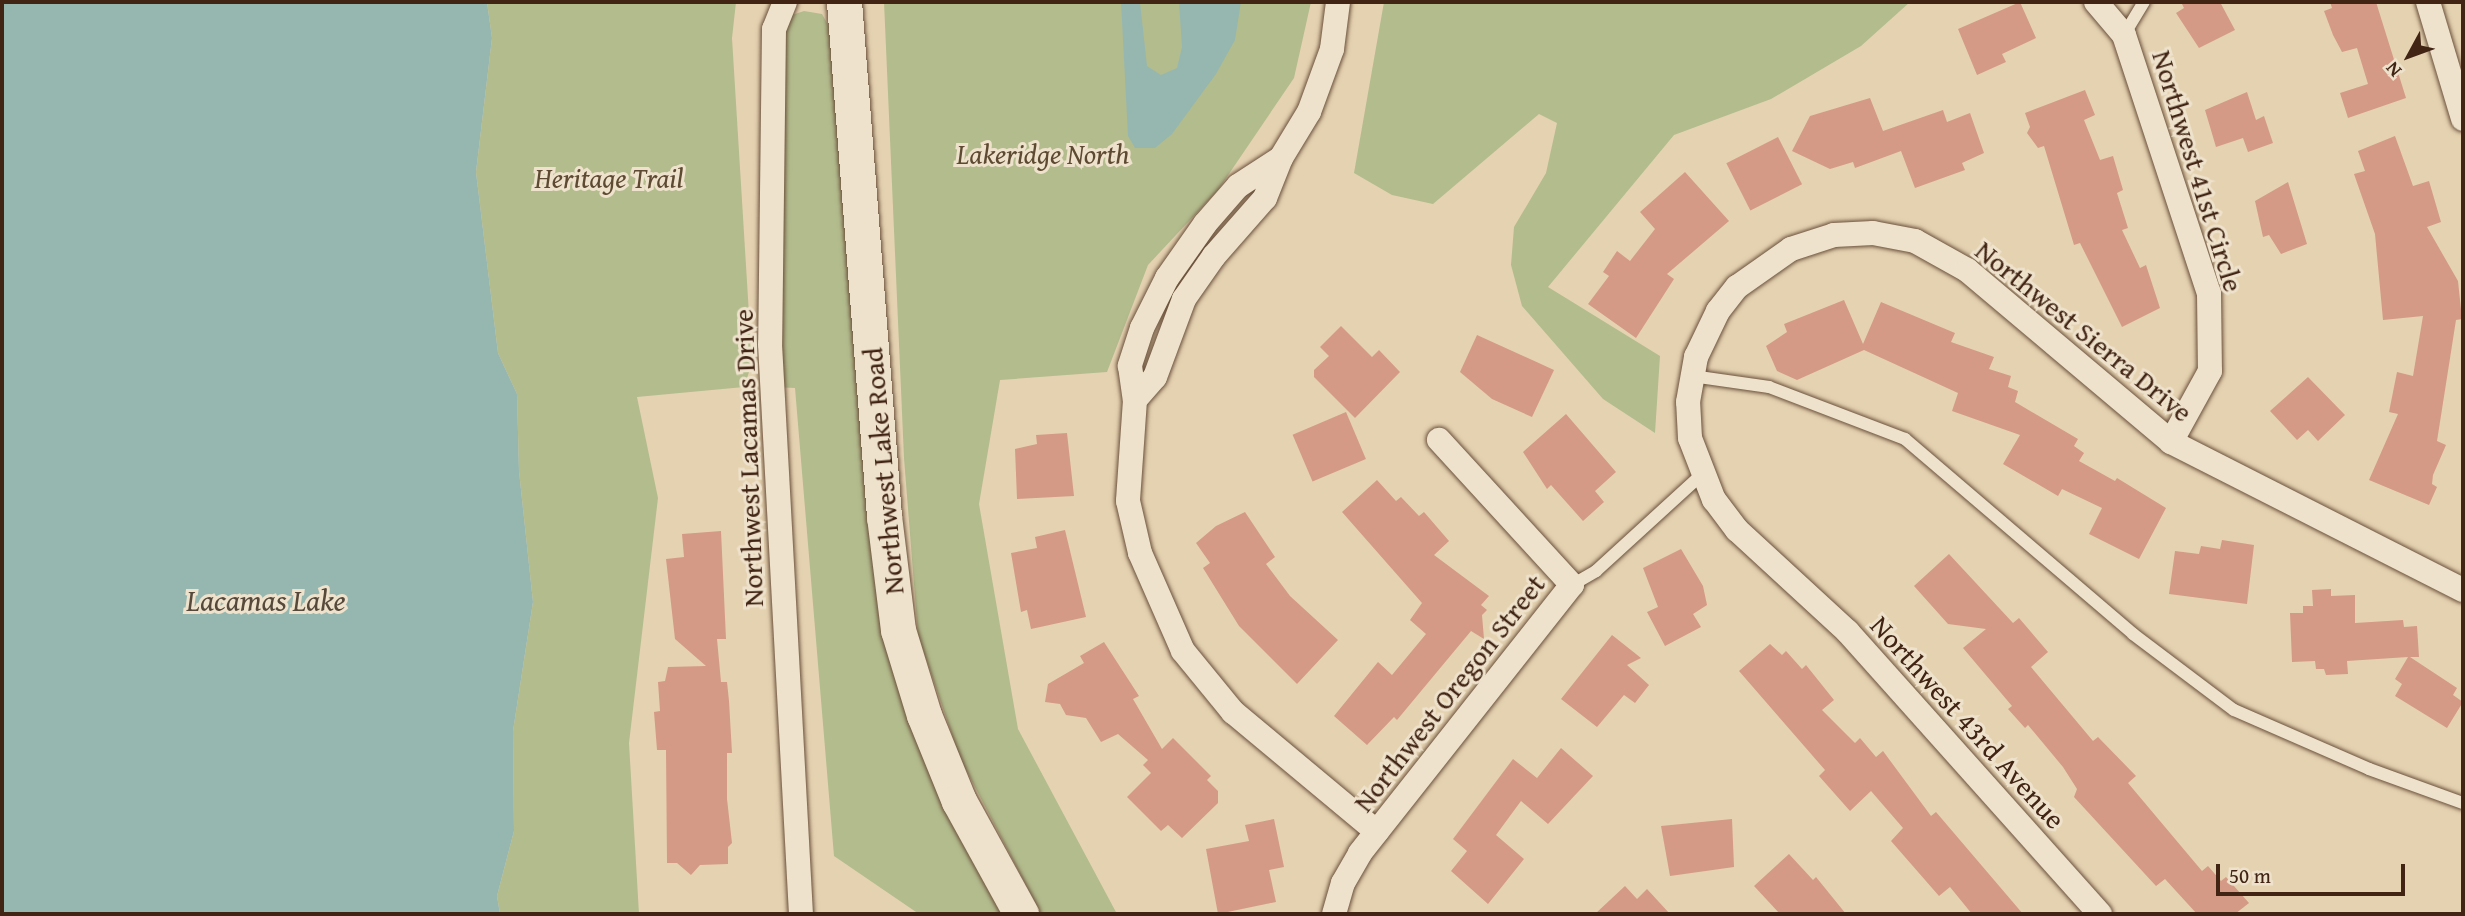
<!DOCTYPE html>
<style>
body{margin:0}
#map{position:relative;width:2465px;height:916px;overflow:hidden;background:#e5d2b1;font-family:"Gentium Book Plus",serif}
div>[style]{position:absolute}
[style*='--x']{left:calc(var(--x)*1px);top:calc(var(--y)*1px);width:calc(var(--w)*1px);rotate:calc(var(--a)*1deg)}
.green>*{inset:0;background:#b3bc8d}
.water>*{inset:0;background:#96b7b0}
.building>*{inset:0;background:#d49a86;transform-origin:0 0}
.roads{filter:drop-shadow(0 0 2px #6a503b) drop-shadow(0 0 2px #6a503b)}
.service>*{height:12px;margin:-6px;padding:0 6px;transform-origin:6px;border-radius:6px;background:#eee2cc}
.minor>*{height:24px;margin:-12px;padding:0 12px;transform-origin:12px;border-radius:12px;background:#eee2cc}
.secondary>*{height:35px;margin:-17.5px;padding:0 17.5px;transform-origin:17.5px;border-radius:17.5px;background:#eee2cc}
span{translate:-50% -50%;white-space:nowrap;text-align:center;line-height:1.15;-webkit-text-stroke:6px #eee2cc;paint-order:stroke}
.park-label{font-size:28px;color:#5e4a32;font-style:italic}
.street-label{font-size:28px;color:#412414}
.water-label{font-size:30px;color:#56493b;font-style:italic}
.frame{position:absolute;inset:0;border:4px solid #412414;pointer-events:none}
.north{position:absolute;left:2374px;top:21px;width:70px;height:70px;-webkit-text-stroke:5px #eee2cc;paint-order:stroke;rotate:229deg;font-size:19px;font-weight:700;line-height:28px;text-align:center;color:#412414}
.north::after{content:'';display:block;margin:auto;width:24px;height:32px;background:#412414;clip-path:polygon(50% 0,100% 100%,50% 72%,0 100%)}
.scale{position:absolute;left:2216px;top:864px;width:189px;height:32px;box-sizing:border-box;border:4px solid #412414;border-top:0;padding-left:9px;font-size:21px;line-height:24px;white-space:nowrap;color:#412414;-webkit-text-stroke:5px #eee2cc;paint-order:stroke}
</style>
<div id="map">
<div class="green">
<div style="clip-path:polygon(487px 2px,736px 2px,732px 38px,752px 363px,744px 387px,637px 397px,658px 498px,629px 743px,639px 914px,500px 914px,497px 896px,514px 831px,513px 731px,533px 602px,519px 471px,517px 394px,498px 353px,476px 172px,492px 38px)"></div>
<div style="clip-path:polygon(884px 2px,1311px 2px,1294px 78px,1218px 190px,1148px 265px,1107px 372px,1000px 380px,979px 504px,1018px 729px,1117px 914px,1041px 914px,960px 758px,918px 635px,904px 458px)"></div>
<div style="clip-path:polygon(1384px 2px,1910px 2px,1861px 46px,1771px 99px,1674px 135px,1548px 287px,1660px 356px,1655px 433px,1603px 399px,1522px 306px,1511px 265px,1514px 227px,1546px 173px,1557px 123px,1539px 114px,1433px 204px,1392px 195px,1354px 173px)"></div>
<div style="clip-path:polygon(804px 11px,822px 14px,833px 34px,878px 558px,1015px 914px,919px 914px,834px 856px,795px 388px,774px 387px,786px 17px)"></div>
</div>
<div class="water">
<div style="clip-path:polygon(2px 2px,487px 2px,492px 38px,476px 172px,498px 353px,517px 394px,519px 471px,533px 602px,513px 731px,514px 831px,497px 896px,500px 914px,2px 914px)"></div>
<div style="clip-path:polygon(1121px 2px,1140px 2px,1147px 66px,1161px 75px,1177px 68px,1182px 47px,1179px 2px,1241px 2px,1235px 40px,1216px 74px,1172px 134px,1155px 148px,1135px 148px,1128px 136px)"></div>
</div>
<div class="building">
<div style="clip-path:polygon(2020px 2px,2036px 38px,2002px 54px,2006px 62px,1977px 75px,1958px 29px)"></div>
<div style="clip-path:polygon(2181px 2px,2220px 2px,2235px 30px,2199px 48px,2176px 13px,2184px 8px)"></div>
<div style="clip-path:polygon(2330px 2px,2376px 2px,2406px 98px,2348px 118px,2340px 93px,2368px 84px,2357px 48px,2342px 52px,2333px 35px,2324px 11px,2332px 8px)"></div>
<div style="clip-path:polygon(2085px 90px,2095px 115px,2084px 120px,2100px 160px,2113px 156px,2123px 190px,2117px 193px,2128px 228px,2122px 230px,2140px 268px,2146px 265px,2160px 308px,2122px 327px,2080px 243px,2074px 245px,2044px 146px,2038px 148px,2027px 133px,2030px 127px,2025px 113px)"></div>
<div style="clip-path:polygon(2247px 92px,2256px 120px,2264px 116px,2273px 143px,2248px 152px,2243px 138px,2216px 147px,2205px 110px)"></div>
<div style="clip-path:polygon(1870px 98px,1883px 131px,1943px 110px,1947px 122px,1970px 113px,1984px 153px,1962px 163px,1965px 170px,1915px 188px,1901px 151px,1855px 168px,1853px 162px,1830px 169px,1792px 151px,1810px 116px)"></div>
<div style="clip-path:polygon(2395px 136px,2413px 186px,2429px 181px,2441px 222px,2427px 227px,2458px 281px,2462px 319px,2456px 320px,2437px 441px,2446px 445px,2433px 475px,2432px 484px,2437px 487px,2429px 505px,2369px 480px,2398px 414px,2389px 412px,2397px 372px,2413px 376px,2423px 316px,2383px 320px,2375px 234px,2354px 174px,2365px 171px,2358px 151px)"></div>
<div style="left:1778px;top:137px;width:53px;height:58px;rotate:63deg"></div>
<div style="clip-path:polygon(1685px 172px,1729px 221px,1667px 274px,1674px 279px,1636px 338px,1588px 304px,1609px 276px,1603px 272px,1617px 251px,1630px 261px,1655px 229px,1640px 212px)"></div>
<div style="clip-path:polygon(2288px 182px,2307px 244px,2281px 254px,2269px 235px,2263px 237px,2255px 201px)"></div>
<div style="clip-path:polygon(1844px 300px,1863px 344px,1881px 302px,1955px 333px,1951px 342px,1994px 357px,1989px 369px,2011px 376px,2008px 387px,2018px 391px,2015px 402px,2078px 439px,2074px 446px,2084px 453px,2079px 461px,2115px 481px,2117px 478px,2166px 508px,2139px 559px,2089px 534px,2102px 508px,2062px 489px,2058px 496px,2003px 464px,2020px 435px,1952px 411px,1958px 393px,1864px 350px,1797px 380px,1777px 371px,1766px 346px,1787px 332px,1784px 324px)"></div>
<div style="clip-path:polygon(1341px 326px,1372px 357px,1379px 350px,1400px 372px,1355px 418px,1314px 377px,1314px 370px,1329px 356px,1320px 347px)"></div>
<div style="clip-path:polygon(1477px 335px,1554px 370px,1532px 417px,1492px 399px,1460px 372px)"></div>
<div style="clip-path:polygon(2308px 377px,2345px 415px,2318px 441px,2308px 430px,2297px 440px,2270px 411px)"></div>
<div style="left:1346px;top:412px;width:51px;height:58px;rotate:67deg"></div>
<div style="clip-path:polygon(1566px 414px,1616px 472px,1595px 491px,1604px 502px,1583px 521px,1551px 485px,1547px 489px,1523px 452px)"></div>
<div style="clip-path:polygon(1067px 433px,1074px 496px,1017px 499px,1015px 449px,1037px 444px,1036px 435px)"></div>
<div style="clip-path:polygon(1377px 480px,1396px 501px,1401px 497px,1419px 516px,1424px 512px,1449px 541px,1434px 555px,1489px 596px,1481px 605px,1487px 610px,1482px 615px,1484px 639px,1471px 631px,1397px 720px,1394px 717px,1367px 745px,1334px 716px,1378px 662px,1392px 675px,1426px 634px,1410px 620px,1422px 603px,1342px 512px)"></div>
<div style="clip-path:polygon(1245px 512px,1275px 557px,1266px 564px,1290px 596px,1338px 640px,1297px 684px,1239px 626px,1203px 568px,1210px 563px,1196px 543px,1216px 526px)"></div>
<div style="clip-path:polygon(1065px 530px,1086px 617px,1031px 629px,1027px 610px,1021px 612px,1011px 553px,1037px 548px,1035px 537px)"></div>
<div style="clip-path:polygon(721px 531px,726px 639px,717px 639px,721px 682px,727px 682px,729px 701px,732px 753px,727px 753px,727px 799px,732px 843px,728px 847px,728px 864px,700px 865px,691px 875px,677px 863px,667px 863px,666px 750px,657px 750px,654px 712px,660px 711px,658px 682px,665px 681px,668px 667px,706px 666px,675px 639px,666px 559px,684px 557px,682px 534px)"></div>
<div style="clip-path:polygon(2222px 540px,2254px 545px,2247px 604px,2169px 594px,2175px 551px,2199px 554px,2201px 546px,2220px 549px)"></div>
<div style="clip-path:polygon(1681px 549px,1703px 586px,1707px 605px,1693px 614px,1701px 627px,1665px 646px,1647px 612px,1658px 607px,1643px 568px)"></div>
<div style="clip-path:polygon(1949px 554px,2013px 623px,2019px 618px,2048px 652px,2031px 667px,2093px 741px,2098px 737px,2136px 776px,2128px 783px,2202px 871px,2208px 866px,2221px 881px,2226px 877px,2249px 903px,2235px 914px,2197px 914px,2165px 879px,2156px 886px,2074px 797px,2077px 789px,2063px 767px,2028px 725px,2025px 728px,2008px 709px,2012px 706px,1963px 648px,1986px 629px,1948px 624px,1914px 586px)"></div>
<div style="clip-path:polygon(2331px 589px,2331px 596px,2355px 595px,2355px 623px,2403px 620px,2404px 627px,2417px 626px,2419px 657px,2410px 657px,2457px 688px,2453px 695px,2463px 702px,2447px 728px,2395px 696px,2402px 684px,2395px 679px,2408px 657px,2347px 661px,2348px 674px,2326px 675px,2324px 669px,2316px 669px,2315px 661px,2292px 662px,2290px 613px,2303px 613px,2303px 606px,2313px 606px,2312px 590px)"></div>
<div style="clip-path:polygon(1612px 635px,1641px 658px,1627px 665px,1649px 685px,1635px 703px,1624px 695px,1597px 727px,1561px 699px)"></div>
<div style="clip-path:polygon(1104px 642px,1139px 696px,1133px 699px,1162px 749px,1173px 738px,1211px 776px,1207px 780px,1218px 791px,1218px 803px,1182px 838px,1168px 825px,1161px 831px,1127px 797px,1151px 773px,1143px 765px,1148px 760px,1118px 734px,1101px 742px,1086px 718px,1066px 715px,1060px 704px,1045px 702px,1048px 684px,1084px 663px,1080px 656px)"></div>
<div style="clip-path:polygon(1770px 644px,1782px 655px,1786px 651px,1802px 669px,1806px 665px,1834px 700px,1822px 710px,1855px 743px,1860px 738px,1876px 757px,1883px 751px,1931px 816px,1936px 812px,2023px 914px,1972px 914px,1950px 887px,1939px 896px,1891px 841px,1903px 828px,1871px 791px,1850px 811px,1819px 776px,1825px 770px,1739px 671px)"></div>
<div style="clip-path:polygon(1561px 748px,1593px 776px,1548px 824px,1521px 801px,1496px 835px,1524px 859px,1488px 904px,1451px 871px,1467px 851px,1453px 839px,1513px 759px,1537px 778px)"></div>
<div style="clip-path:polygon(1274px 819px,1284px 867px,1269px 870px,1276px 902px,1218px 914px,1206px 849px,1249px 841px,1245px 825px)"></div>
<div style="clip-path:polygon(1732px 819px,1734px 867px,1670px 876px,1661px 826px)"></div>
<div style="clip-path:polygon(1789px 854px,1813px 880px,1816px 877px,1846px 914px,1780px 914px,1754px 886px)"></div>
<div style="clip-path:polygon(1625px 886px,1637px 899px,1647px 889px,1670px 914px,1595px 914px)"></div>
</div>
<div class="roads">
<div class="service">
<div style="--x:2124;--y:35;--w:39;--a:-59"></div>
<div style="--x:1692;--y:376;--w:78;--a:8.1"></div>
<div style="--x:1769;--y:387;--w:146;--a:20.9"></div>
<div style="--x:1905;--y:439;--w:300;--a:40.5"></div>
<div style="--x:2133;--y:634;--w:126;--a:37"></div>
<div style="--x:2234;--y:710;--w:147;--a:23.6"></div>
<div style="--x:2369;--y:769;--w:100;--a:19.9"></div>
<div style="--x:1572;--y:585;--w:28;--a:-30"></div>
<div style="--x:1596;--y:571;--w:142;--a:-42.4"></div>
</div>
<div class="minor">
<div style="--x:785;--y:2;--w:29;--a:112"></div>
<div style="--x:774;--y:29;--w:315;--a:90.7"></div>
<div style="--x:770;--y:344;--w:571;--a:86.89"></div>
<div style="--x:2096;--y:2;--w:43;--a:49.7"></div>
<div style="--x:2124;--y:35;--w:272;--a:71.8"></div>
<div style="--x:2209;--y:293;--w:78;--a:89.3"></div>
<div style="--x:2210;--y:371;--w:81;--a:118.8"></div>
<div style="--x:2428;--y:2;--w:122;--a:73.3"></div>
<div style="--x:1281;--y:158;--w:51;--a:146.9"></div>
<div style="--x:1238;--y:186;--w:50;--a:131"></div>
<div style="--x:1205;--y:224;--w:66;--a:125.1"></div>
<div style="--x:1167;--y:278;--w:56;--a:116.6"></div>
<div style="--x:1142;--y:328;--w:40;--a:108"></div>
<div style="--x:1130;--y:366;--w:34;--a:82"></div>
<div style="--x:1135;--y:400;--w:101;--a:94"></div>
<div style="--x:1128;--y:501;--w:53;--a:77"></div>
<div style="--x:1140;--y:553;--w:107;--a:66.3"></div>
<div style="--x:1183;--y:651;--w:79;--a:50.7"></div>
<div style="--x:1233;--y:712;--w:187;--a:39.8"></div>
<div style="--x:1135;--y:400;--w:30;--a:-49"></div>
<div style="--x:1155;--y:377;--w:83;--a:-69.6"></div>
<div style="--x:1184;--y:299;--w:52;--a:-55.1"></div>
<div style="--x:1214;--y:256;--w:77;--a:-48.7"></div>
<div style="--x:1265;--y:198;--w:43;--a:-68.2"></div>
<div style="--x:1281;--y:158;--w:54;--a:-58.7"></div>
<div style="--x:1309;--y:112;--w:67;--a:-69.9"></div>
<div style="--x:1332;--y:49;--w:47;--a:-82.7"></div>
<div style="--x:1334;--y:914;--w:32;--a:-74"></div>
<div style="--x:1343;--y:883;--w:34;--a:-60"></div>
<div style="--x:1360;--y:853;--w:342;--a:-51.7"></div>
<div style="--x:1572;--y:585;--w:197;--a:-132.5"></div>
<div style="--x:2100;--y:914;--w:378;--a:-131.8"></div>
<div style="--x:1848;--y:632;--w:151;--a:-137.4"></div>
<div style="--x:1737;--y:530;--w:38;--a:-127"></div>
<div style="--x:1714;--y:500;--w:66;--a:-111.2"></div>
<div style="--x:1690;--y:438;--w:36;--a:-93"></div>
<div style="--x:1688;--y:402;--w:46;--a:-79.9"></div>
<div style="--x:1696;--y:357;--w:51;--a:-64.4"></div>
<div style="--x:1718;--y:311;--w:31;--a:-52"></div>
<div style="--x:1737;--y:287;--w:66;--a:-35.1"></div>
<div style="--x:1791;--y:249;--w:45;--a:-18"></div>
<div style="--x:1834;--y:235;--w:39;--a:-3"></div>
<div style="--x:1873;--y:233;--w:43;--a:10.8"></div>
<div style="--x:1915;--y:241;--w:60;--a:29.1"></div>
<div style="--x:1967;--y:270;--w:267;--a:40.1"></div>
<div style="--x:2171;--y:442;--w:327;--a:26.9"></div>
</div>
<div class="secondary">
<div style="--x:844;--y:2;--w:516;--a:85.55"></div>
<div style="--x:884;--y:516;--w:115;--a:83"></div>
<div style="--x:898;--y:630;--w:89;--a:73"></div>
<div style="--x:924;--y:715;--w:93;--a:67.9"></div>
<div style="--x:959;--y:801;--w:129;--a:61.2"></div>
</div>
</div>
<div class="park-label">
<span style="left:1043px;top:154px">Lakeridge North</span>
<span style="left:609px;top:178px">Heritage Trail</span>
</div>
<div class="street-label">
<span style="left:2198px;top:171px;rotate:73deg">Northwest 41st Circle</span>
<span style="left:2084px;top:331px;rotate:39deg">Northwest Sierra Drive</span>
<span style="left:748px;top:458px;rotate:-92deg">Northwest Lacamas Drive</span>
<span style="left:883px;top:471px;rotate:-95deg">Northwest Lake Road</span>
<span style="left:1449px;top:693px;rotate:-52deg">Northwest Oregon Street</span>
<span style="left:1968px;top:722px;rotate:48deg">Northwest 43rd Avenue</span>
</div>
<div class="water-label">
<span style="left:266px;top:600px">Lacamas Lake</span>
</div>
<div class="frame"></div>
<div class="north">N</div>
<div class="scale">50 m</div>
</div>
